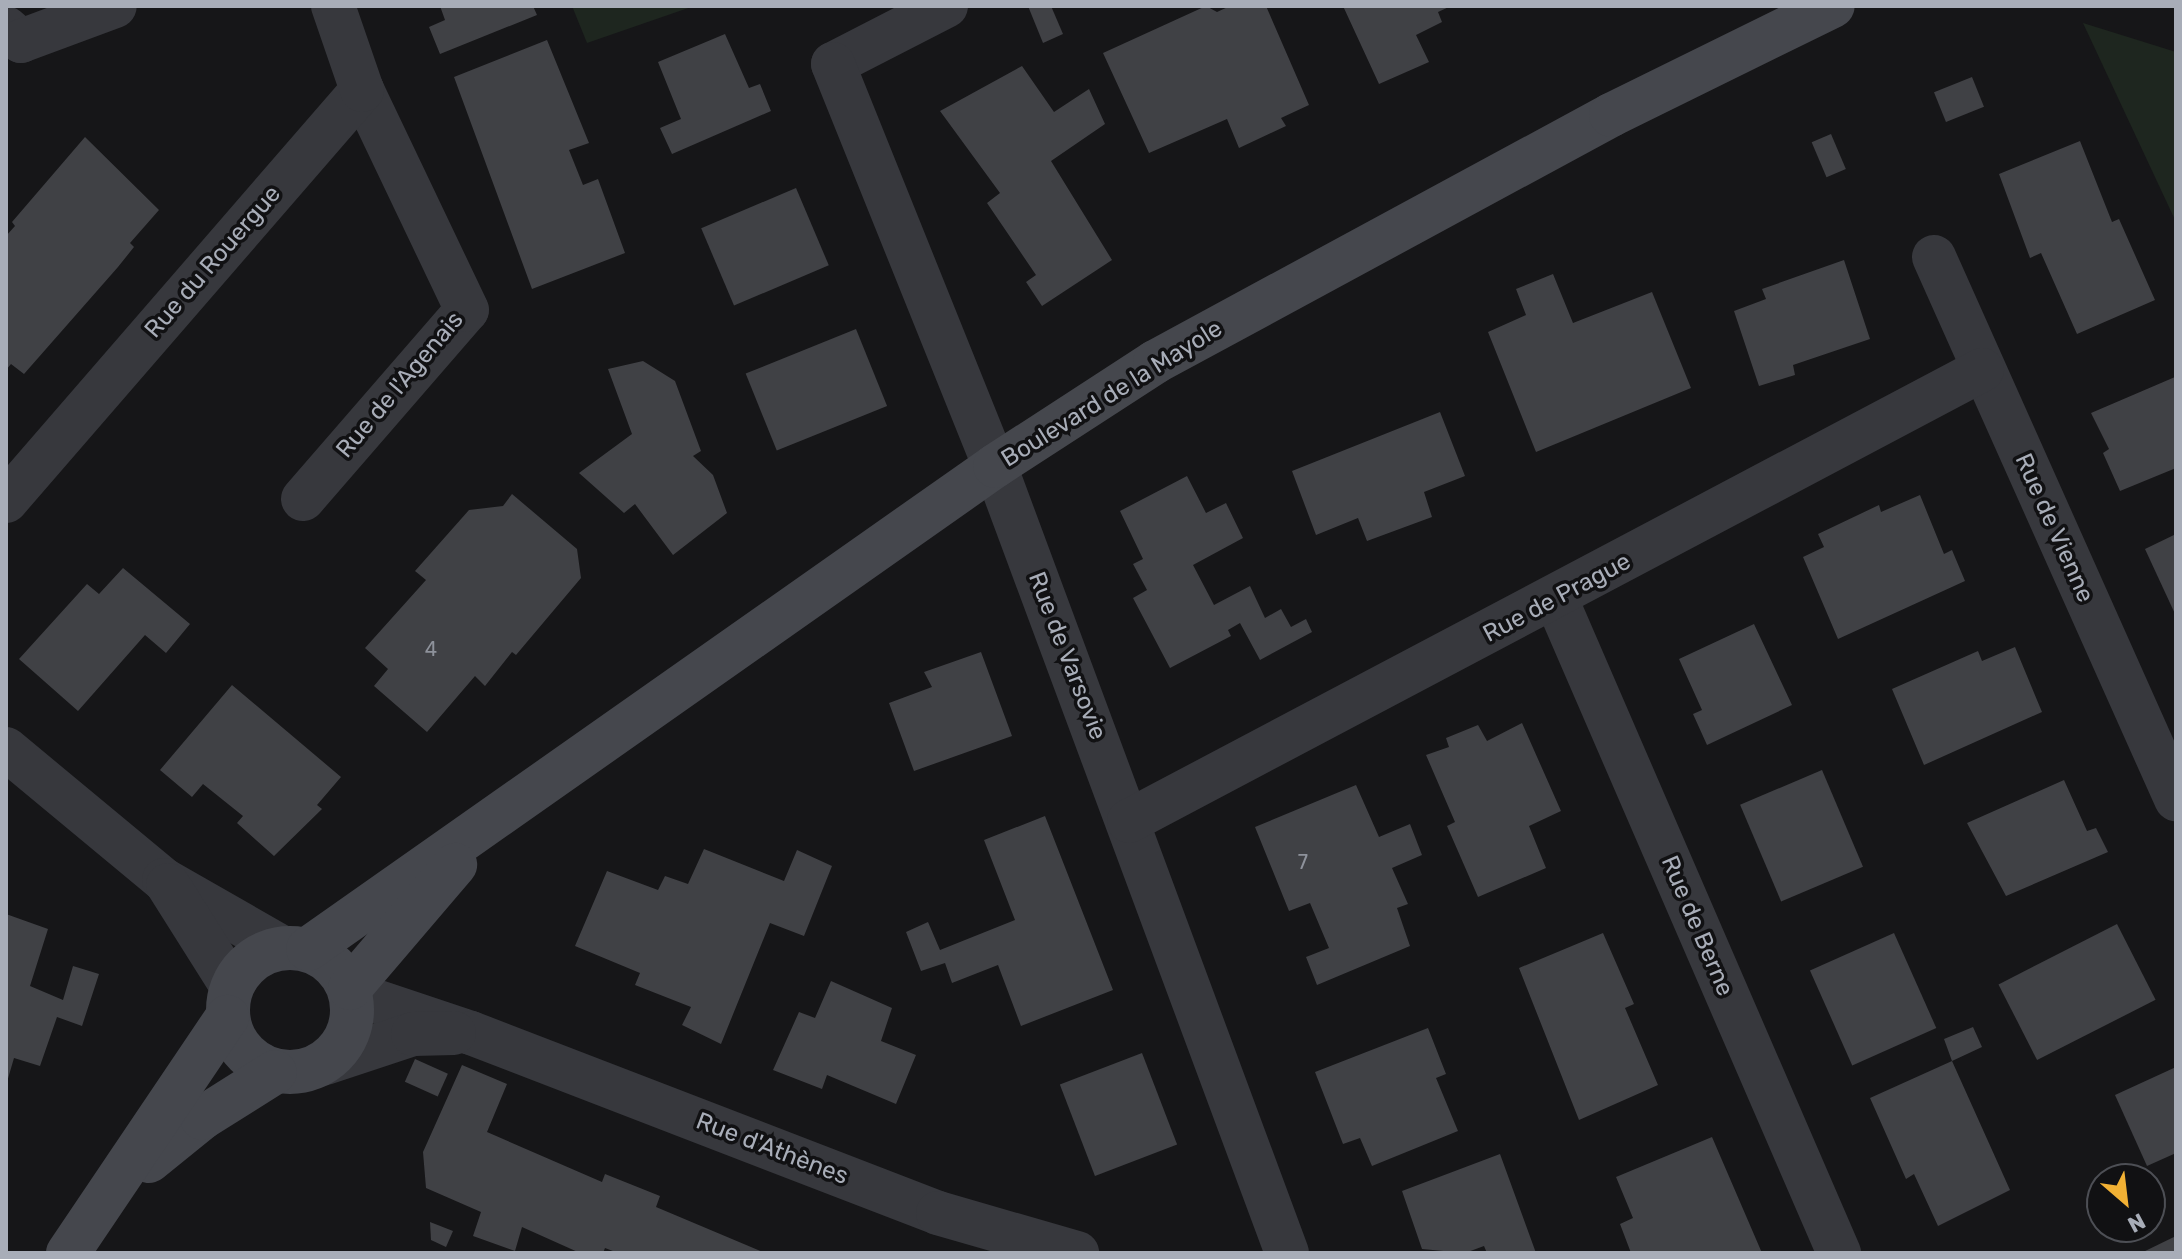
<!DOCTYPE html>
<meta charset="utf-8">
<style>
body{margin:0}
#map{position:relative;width:2182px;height:1259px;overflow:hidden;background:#161618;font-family:Rubik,sans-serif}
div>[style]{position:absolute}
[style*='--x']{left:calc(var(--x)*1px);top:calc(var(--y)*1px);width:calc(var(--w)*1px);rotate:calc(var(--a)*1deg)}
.green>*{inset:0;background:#1e261f}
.building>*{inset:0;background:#404145;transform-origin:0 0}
.minor>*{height:44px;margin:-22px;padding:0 22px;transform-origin:22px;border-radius:22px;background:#37383d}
.secondary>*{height:44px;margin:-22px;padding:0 22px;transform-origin:22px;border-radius:22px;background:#45474d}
.secondary>.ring{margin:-22px;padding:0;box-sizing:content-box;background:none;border:44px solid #45474d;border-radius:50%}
span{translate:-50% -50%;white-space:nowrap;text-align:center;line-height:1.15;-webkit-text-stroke:7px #111113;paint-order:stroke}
.number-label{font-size:20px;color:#8e929b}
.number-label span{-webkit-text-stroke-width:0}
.street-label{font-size:24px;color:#a8adb8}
.frame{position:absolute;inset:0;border:8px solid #a8adb8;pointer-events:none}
.north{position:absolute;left:2086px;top:1163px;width:80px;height:80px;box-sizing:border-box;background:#111113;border:2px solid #4d4f55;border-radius:50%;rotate:152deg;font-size:22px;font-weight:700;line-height:32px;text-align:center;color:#a8adb8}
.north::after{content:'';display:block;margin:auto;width:28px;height:36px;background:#f2b134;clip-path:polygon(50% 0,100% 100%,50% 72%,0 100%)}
</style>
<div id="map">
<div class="green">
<div style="clip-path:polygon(572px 6px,694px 6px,587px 43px)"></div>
<div style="clip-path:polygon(2083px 23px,2176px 52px,2176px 222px)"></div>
</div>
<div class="building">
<div style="clip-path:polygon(440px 6px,533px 6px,537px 15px,440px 54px,429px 27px,445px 20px)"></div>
<div style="clip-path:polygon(1028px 6px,1051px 6px,1063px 34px,1043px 43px)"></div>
<div style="clip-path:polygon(1206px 6px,1217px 12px,1230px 6px,1266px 6px,1309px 105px,1281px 118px,1286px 126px,1239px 148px,1227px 119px,1149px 153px,1103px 53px)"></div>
<div style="clip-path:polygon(1343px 6px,1451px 6px,1438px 12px,1442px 22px,1416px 35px,1429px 62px,1379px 84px)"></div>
<div style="clip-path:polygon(725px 34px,749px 88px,760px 84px,771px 111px,672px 154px,660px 128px,681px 119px,658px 62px)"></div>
<div style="clip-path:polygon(547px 40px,589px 143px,569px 150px,583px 185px,598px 179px,625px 253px,532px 289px,454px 77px)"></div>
<div style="clip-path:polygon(1022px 66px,1054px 112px,1089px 89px,1105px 124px,1051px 161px,1112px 260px,1042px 306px,1026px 282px,1036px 275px,987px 203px,1000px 193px,940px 111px)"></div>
<div style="left:1972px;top:77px;width:32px;height:41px;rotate:68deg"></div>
<div style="left:1831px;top:134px;width:38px;height:21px;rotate:67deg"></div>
<div style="clip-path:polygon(85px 137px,159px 210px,130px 243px,134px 247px,118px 267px,24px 374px,11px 364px,6px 370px,6px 236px,15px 226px,12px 222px)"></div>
<div style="clip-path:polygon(2080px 141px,2112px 222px,2119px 219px,2155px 300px,2077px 334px,2041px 253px,2030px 258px,1999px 174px)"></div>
<div style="left:796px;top:188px;width:84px;height:103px;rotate:67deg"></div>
<div style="clip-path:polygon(1844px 260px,1870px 339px,1793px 365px,1795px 375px,1759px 386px,1734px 311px,1766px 299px,1762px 289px)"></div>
<div style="clip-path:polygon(1553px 274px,1573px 323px,1652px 292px,1691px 388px,1536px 452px,1488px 332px,1526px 315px,1516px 289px)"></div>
<div style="left:856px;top:329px;width:83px;height:119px;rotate:68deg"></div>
<div style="clip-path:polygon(643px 361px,675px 381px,701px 451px,693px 456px,713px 475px,727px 513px,673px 555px,635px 504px,624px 513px,579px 473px,632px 434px,608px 369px)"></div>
<div style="clip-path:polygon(2175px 377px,2176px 468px,2120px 491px,2103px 453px,2109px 449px,2091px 413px)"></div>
<div style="clip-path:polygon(1440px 412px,1465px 476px,1424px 492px,1432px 517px,1367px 541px,1358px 518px,1316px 535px,1292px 471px)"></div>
<div style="clip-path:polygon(1187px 476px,1206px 513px,1226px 503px,1243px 538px,1193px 565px,1214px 605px,1250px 586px,1265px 618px,1281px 609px,1291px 627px,1306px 619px,1312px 632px,1260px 660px,1240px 623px,1228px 630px,1231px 636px,1170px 668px,1133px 598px,1147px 590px,1133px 564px,1143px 559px,1120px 511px)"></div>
<div style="clip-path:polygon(512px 494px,577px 549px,581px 578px,516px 655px,512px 652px,485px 686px,475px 676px,427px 732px,374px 686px,388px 669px,365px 648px,426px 580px,415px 571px,469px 510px,503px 506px)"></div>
<div style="clip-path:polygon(1920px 495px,1944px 554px,1952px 550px,1965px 581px,1838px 639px,1803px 557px,1824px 547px,1818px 534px,1879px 505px,1881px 512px)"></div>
<div style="clip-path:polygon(2176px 534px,2176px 616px,2145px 549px)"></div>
<div style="clip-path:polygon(123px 568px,190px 624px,166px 653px,145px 635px,78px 711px,19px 659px,87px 584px,99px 594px)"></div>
<div style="clip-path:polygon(1754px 624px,1792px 705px,1707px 745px,1693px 714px,1702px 710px,1679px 659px)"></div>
<div style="clip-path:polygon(2015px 647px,2042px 712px,1924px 765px,1892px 689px,1978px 651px,1982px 661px)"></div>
<div style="clip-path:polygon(981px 652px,1012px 736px,914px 771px,889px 703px,932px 687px,924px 672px)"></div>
<div style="clip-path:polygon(232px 685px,341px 777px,317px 805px,322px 809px,274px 856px,237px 823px,243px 816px,203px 784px,192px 797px,160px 770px)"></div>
<div style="clip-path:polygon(1522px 723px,1561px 811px,1529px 826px,1546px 868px,1478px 897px,1447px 826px,1455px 822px,1426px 755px,1449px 747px,1446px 738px,1478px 725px,1487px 741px)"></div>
<div style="left:1822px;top:770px;width:105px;height:89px;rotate:67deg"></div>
<div style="clip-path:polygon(2064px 780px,2087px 831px,2096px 828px,2108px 852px,2006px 896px,1967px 823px)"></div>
<div style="clip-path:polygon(1356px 785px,1379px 837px,1410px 824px,1422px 855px,1392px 868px,1408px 904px,1397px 908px,1410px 946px,1317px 985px,1306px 957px,1329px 948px,1310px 903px,1289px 911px,1255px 827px)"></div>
<div style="clip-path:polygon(1045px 816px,1113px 990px,1021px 1026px,998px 965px,952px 983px,945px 963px,921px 971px,906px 932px,928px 922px,940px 950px,1015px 920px,984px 840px)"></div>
<div style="clip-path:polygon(704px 849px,784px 881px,797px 850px,832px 866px,804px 936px,770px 923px,721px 1044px,682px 1025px,691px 1007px,635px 985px,640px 973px,575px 946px,607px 871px,658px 890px,665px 876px,688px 884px)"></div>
<div style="clip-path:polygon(6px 914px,48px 929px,30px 986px,63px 1000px,73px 966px,99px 974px,82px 1026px,57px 1017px,40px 1066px,14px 1058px,7px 1082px)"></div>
<div style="left:2117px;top:924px;width:85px;height:133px;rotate:63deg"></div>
<div style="clip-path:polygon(1603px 933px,1634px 1004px,1625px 1008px,1658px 1085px,1579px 1120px,1519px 968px)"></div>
<div style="left:1894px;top:933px;width:104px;height:92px;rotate:66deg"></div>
<div style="clip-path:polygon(831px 981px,892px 1008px,881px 1041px,916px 1055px,896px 1104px,827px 1075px,822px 1089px,773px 1070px,799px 1012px,815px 1018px)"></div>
<div style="clip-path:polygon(1973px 1027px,1982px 1047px,1952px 1061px,2010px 1190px,1938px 1226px,1914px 1174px,1906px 1179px,1870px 1098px,1952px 1061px,1944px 1039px)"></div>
<div style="clip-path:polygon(1428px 1028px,1446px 1074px,1436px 1078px,1458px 1131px,1372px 1166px,1360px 1138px,1343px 1144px,1315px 1072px)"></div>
<div style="left:1142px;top:1053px;width:98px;height:88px;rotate:69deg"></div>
<div style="left:415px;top:1059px;width:36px;height:25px;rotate:24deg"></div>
<div style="clip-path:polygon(462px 1065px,507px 1084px,487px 1132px,602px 1182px,605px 1174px,660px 1196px,656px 1207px,765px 1253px,618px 1253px,605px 1248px,603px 1253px,580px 1253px,522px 1227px,515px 1251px,473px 1236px,481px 1212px,426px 1188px,423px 1152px)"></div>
<div style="clip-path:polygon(2176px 1067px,2176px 1153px,2147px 1166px,2115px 1095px)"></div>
<div style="clip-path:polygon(1712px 1137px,1762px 1253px,1631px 1253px,1620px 1224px,1633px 1218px,1616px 1177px)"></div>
<div style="clip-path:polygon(1500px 1154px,1536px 1253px,1487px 1253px,1484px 1246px,1465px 1253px,1422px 1249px,1402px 1191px)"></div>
<div style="clip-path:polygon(430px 1222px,453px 1231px,446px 1247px,431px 1240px)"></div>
<div style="clip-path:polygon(2176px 1236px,2176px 1253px,2141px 1253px)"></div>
</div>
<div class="minor">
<div style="--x:946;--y:6;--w:127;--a:152.8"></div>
<div style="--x:833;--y:64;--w:433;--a:68.1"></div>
<div style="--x:995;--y:466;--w:839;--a:69.64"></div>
<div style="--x:6;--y:28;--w:20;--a:41"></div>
<div style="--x:21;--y:41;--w:100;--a:-20.4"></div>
<div style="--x:1934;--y:257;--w:594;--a:65.94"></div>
<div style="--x:303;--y:499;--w:250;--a:-49.1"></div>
<div style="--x:467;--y:310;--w:244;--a:-115.5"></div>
<div style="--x:6;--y:501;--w:544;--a:-49.1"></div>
<div style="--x:362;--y:90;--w:89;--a:-109"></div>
<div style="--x:1556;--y:599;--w:713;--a:66.6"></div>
<div style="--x:6;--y:749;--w:205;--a:39.7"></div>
<div style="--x:164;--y:880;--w:135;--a:29.8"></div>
<div style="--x:1129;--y:821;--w:965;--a:-27.87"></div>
<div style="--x:168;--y:885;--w:118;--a:57.8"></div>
<div style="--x:351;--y:993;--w:126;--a:18.4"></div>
<div style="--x:471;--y:1033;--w:500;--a:21.08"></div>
<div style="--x:938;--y:1213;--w:145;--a:16.1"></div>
<div style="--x:325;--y:1063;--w:93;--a:-18.2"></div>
<div style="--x:413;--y:1034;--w:41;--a:-1.4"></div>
</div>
<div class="secondary">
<div class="ring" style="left:228px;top:948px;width:80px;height:80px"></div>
<div style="--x:308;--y:949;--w:840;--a:-35.11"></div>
<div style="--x:995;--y:466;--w:191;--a:-33"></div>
<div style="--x:1155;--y:362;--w:519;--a:-28.44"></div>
<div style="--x:1611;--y:115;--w:247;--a:-26.2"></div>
<div style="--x:350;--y:988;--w:162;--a:-49.5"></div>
<div style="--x:149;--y:1161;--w:68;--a:-39.1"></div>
<div style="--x:202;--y:1118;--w:86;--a:-32.2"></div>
<div style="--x:68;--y:1253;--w:285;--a:-56"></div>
</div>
<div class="number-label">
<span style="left:431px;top:649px">4</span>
<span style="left:1303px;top:862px">7</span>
</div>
<div class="street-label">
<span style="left:213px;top:262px;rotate:-49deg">Rue du Rouergue</span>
<span style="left:400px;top:385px;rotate:-50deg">Rue de l'Agenais</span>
<span style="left:1112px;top:394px;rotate:-32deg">Boulevard de la Mayole</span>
<span style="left:2054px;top:528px;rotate:66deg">Rue de Vienne</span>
<span style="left:1557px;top:598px;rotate:-28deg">Rue de Prague</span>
<span style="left:1067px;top:656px;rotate:69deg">Rue de Varsovie</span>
<span style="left:1697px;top:926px;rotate:67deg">Rue de Berne</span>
<span style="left:772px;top:1149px;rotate:21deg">Rue d'Athènes</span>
</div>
<div class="frame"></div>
<div class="north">N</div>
</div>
